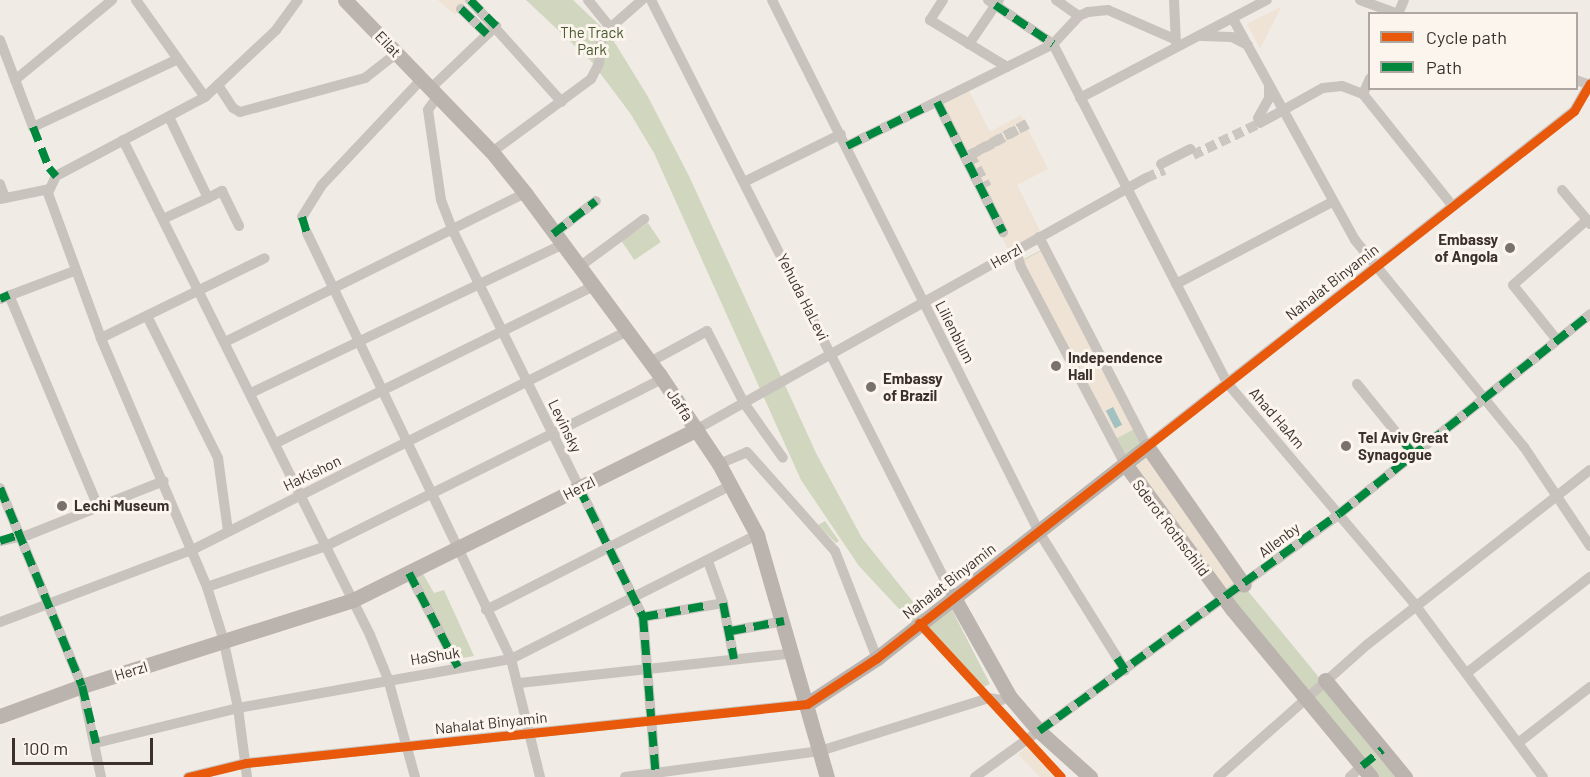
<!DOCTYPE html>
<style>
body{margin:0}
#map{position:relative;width:1590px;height:777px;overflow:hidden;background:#f0ebe5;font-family:Barlow,sans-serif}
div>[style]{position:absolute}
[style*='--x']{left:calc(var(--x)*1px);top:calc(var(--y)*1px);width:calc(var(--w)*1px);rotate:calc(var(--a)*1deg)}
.green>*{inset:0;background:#d1d6bf;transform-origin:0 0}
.plaza>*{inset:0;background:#eee3d5;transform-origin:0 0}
.water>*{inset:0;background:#a1c2c1;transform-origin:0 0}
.street-tunnel>*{height:10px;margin-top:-5px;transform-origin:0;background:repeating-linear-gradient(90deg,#ccc6c0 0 10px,transparent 0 15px)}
.street>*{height:10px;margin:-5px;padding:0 5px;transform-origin:5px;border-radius:5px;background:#c9c3be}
.secondary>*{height:15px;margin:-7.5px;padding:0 7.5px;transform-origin:7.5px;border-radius:7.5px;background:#bab3ae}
.quiet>*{height:8px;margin-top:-4px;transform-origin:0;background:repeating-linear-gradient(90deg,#00873e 0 15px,transparent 0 23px)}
.cycleway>*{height:9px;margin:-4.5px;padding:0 4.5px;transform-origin:4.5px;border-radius:4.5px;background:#e8590c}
.dots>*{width:16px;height:16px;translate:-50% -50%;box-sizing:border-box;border:3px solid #fbf5ee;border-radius:50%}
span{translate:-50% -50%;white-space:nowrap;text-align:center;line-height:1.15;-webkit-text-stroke:6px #fbf5ee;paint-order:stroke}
.park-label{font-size:15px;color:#4a5a2e}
.street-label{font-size:15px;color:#3b302b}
.poi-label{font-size:15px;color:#3b302b;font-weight:700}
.right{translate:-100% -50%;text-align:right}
.left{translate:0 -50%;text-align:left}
.legend{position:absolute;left:1368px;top:12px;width:210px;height:78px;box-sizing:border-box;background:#fbf5ee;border:2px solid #aea6a0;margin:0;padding:8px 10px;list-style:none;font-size:18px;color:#3b302b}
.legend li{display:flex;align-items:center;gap:12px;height:30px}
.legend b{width:30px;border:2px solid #aea6a0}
.scale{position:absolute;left:12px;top:738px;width:141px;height:27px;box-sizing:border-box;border:3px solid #3b302b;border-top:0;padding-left:8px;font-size:18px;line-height:21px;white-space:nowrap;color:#3b302b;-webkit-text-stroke:4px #fbf5ee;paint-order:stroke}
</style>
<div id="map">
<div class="green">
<div style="clip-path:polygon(526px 0,573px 0,610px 35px,647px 95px,689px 176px,817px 455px,862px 538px,926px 618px,915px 626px,859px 566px,801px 480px,654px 153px,630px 113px,591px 61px)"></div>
<div style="left:648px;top:223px;width:23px;height:32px;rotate:56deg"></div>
<div style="clip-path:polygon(1041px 250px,1108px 378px,1238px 579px,1401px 777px,1377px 777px,1230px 603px,1131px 467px,1022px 260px)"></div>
<div style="clip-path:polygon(825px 521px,839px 541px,836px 543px,818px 525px)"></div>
<div style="clip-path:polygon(423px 574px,434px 593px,444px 590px,474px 656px,452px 660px,409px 579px)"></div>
<div style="clip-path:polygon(951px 608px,990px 684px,984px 687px,927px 627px)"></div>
</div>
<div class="plaza">
<div style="clip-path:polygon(438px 0,468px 0,455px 15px)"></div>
<div style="clip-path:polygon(1281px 7px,1260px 49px,1247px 24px)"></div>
<div style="clip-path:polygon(967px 87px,990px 132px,1021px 115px,1048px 169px,1017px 185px,1041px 233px,1008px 249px,935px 103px)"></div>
<div style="left:1041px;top:251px;width:201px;height:21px;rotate:62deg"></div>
<div style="left:1147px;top:457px;width:153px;height:19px;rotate:54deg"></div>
<div style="clip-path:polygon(1031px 745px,1061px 777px,1040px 777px,1018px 754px)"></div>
</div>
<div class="water">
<div style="left:1113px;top:407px;width:20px;height:8px;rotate:63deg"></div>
</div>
<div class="street-tunnel">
<div style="--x:970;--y:155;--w:28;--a:-27"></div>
<div style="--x:995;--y:142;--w:37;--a:-29"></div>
<div style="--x:1027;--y:124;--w:65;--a:151.5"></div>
<div style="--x:970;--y:155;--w:36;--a:62"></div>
<div style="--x:1193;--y:155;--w:74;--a:-25.5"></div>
<div style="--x:1146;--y:178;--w:20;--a:-24"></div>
</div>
<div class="street">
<div style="--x:136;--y:0;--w:119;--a:54.6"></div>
<div style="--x:470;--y:0;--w:137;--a:48"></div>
<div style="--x:588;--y:0;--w:33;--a:51"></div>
<div style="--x:651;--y:0;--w:668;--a:63.13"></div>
<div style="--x:772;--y:0;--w:595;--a:63.35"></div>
<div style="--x:1039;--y:532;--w:163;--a:58.1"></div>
<div style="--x:943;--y:0;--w:24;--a:123"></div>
<div style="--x:930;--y:20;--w:90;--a:31.4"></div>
<div style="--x:988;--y:0;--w:78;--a:34.1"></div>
<div style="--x:1053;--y:44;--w:382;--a:62.8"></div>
<div style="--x:1228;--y:384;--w:286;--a:49.7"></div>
<div style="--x:1413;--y:602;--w:218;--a:53.4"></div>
<div style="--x:1056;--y:0;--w:28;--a:35"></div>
<div style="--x:1174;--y:0;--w:44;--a:87.4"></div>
<div style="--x:1360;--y:0;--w:40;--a:20.2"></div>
<div style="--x:1398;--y:14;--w:15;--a:-67"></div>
<div style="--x:461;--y:9;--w:36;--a:44"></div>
<div style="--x:1233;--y:19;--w:252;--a:61.1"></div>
<div style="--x:1355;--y:240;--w:267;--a:50.8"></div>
<div style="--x:1524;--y:447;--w:119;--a:56.3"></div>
<div style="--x:1202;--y:36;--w:30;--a:2"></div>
<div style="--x:1232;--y:37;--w:18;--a:27"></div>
<div style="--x:0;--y:40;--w:93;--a:69.2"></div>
<div style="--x:33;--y:127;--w:160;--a:-25.1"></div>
<div style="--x:969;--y:44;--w:53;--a:-55.7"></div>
<div style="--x:15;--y:80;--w:126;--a:-39.5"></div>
<div style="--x:1576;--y:80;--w:15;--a:20"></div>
<div style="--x:218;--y:85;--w:27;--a:57"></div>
<div style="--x:233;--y:108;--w:8;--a:30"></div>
<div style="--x:240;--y:112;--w:130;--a:-15.2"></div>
<div style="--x:365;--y:78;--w:41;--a:-38"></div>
<div style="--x:431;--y:88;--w:90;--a:-43.6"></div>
<div style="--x:1363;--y:94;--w:142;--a:51.3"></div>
<div style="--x:1363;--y:94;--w:17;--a:-66"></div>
<div style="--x:438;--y:96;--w:17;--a:126"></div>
<div style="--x:428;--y:110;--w:91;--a:81.8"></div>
<div style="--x:441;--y:200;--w:31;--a:69"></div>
<div style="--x:452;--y:229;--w:432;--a:63.8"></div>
<div style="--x:643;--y:617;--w:161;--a:85.4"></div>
<div style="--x:1080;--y:98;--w:211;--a:-27.7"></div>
<div style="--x:937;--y:102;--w:146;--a:63.1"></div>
<div style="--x:169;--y:117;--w:90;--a:64.3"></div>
<div style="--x:208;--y:198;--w:16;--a:-27"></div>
<div style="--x:222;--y:191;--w:39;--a:64"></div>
<div style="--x:1258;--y:118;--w:23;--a:-61"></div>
<div style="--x:1269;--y:98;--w:12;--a:-90"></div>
<div style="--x:1260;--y:123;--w:72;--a:-29.1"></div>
<div style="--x:1323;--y:88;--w:19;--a:-6"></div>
<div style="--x:1342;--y:86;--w:22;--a:21"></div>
<div style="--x:123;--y:140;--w:553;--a:63.48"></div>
<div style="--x:370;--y:635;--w:48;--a:67.8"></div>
<div style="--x:388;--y:679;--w:102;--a:74.6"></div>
<div style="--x:847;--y:146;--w:230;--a:-26.3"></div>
<div style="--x:1053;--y:44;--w:38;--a:-47"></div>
<div style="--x:1079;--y:16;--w:10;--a:-24"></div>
<div style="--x:1088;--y:12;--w:20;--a:-6"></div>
<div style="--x:1108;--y:10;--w:72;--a:23.7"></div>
<div style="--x:492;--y:152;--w:123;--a:-36.4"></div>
<div style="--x:591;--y:79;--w:18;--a:-63"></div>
<div style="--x:599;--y:63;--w:28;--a:-84"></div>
<div style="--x:602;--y:35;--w:53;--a:-41.2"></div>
<div style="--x:1161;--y:164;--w:33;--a:-27"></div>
<div style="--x:744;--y:182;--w:108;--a:-26.3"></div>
<div style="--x:0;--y:184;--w:15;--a:70"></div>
<div style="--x:1562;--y:190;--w:39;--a:50"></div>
<div style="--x:0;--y:199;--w:50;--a:-11.5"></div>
<div style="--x:302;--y:217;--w:36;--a:-58"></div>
<div style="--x:321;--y:186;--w:147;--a:-46.7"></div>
<div style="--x:163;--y:219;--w:50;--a:-25"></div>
<div style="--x:307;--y:233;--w:472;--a:64.4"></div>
<div style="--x:511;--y:659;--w:122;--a:76.2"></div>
<div style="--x:553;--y:234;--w:54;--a:-37.5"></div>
<div style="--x:1039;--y:237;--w:235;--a:62.7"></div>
<div style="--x:1147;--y:446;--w:543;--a:-38.12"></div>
<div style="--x:1574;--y:111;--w:32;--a:-60"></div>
<div style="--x:1016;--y:250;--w:18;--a:74"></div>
<div style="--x:1021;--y:267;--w:223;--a:62.2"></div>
<div style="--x:579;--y:267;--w:81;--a:-36.4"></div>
<div style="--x:1176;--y:284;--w:176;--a:-27.7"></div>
<div style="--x:9;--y:295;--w:230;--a:67.2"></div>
<div style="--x:0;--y:299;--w:79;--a:-20.7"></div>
<div style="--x:147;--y:316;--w:159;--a:63.4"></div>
<div style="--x:218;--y:458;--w:74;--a:82.2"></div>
<div style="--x:101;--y:338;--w:182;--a:-26"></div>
<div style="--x:1557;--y:340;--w:70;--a:-128.7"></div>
<div style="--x:1513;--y:285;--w:98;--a:-41.3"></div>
<div style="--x:1587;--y:220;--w:5;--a:53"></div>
<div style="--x:225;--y:342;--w:335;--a:-26.4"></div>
<div style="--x:650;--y:362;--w:65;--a:-28.5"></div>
<div style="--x:707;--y:331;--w:81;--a:62.8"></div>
<div style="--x:744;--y:403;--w:67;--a:54.7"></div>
<div style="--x:1357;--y:384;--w:86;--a:51.1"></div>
<div style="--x:251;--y:393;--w:344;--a:-25.5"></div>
<div style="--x:697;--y:429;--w:514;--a:-29.21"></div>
<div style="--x:276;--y:443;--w:347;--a:-26.3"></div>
<div style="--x:587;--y:289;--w:8;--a:-67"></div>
<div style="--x:719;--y:464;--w:30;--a:-23"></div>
<div style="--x:747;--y:452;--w:132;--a:48.4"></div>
<div style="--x:835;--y:551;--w:115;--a:68.6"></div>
<div style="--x:0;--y:488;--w:214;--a:67.5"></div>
<div style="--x:82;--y:686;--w:93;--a:78.2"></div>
<div style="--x:0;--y:541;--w:29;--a:-12"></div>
<div style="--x:28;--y:535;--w:146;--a:-21.7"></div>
<div style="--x:409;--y:573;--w:106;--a:62.5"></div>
<div style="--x:207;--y:587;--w:126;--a:-19"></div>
<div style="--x:326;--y:546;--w:351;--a:-26.4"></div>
<div style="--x:640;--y:390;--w:20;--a:-27"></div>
<div style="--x:658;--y:381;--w:7;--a:-82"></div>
<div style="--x:723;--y:603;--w:57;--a:78.9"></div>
<div style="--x:486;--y:610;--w:271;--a:-27"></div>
<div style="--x:727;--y:487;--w:6;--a:9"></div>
<div style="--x:643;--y:617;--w:81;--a:-9.9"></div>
<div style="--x:723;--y:603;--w:45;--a:-109.7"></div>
<div style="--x:0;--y:622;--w:207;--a:-20.6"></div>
<div style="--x:194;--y:549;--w:479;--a:-26.7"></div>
<div style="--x:622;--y:334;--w:7;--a:0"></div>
<div style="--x:731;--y:631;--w:54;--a:-10.7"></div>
<div style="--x:1468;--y:672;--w:155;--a:-37.9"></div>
<div style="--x:519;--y:683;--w:276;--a:-6.2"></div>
<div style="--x:96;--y:743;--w:146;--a:-13.8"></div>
<div style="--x:238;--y:708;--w:277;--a:-10.2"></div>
<div style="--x:511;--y:659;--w:275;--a:-26.8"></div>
<div style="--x:1518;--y:743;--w:91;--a:-37.9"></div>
<div style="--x:188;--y:777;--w:60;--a:-13.6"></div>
<div style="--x:246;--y:763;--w:564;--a:-6"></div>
<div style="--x:247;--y:777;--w:70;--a:-97.4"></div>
<div style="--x:238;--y:708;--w:72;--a:-102.1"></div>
<div style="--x:223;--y:638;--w:53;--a:-107.4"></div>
<div style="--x:207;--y:587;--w:271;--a:-113.1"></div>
<div style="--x:101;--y:338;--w:154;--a:-110.1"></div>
<div style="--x:48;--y:193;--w:19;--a:-65"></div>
<div style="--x:56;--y:176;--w:169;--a:-27.9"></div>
<div style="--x:205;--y:97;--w:98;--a:-43.3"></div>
<div style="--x:276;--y:30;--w:37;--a:-54"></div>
<div style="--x:625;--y:777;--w:197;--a:-7.6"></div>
<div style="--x:820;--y:751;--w:177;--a:-17.4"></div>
<div style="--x:989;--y:698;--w:13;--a:9"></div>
<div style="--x:975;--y:777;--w:449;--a:-35.8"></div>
<div style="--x:1339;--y:514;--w:321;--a:-38.5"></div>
<div style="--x:1218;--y:777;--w:200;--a:-41.6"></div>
<div style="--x:1368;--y:644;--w:282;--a:-38.1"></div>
<div style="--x:1350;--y:777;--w:16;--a:-43"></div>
</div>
<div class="secondary">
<div style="--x:345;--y:0;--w:211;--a:46"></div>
<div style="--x:492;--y:152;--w:53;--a:51.2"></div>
<div style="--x:525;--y:193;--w:225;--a:53.5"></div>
<div style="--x:659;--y:374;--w:108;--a:56.3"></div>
<div style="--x:719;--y:464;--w:81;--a:61.8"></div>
<div style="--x:757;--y:535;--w:252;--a:73.9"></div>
<div style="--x:1125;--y:464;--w:180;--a:53.6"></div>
<div style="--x:1232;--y:609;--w:218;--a:50.4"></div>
<div style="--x:953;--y:596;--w:116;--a:60.6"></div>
<div style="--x:1010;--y:697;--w:45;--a:49.5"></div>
<div style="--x:1039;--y:731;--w:69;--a:42"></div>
<div style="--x:1325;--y:680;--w:126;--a:50.5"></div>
<div style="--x:807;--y:704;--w:84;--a:-33.3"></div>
<div style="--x:877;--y:658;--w:343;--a:-38.1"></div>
<div style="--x:1147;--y:446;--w:169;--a:55.1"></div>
<div style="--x:0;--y:716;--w:87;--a:-20.1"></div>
<div style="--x:82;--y:686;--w:284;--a:-17.6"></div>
<div style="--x:353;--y:600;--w:384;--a:-26.4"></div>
</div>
<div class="quiet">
<div style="--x:470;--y:0;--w:37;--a:45"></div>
<div style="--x:995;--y:5;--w:70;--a:33.9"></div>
<div style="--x:461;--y:9;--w:36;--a:44"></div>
<div style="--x:937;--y:102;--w:146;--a:63.1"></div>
<div style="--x:33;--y:127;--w:44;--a:68.7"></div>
<div style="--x:49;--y:168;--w:11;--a:49"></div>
<div style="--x:847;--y:146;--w:86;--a:-26.3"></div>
<div style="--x:302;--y:217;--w:17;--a:73"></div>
<div style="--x:553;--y:234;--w:54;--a:-37.5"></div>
<div style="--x:0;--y:299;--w:10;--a:-24"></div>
<div style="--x:1402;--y:440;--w:14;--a:51"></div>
<div style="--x:0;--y:488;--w:214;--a:67.5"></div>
<div style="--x:82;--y:686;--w:59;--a:76.2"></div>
<div style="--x:579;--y:488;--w:144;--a:63.6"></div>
<div style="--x:643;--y:617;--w:161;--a:85.4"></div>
<div style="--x:0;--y:541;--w:19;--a:-18"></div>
<div style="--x:409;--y:573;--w:106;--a:62.5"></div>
<div style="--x:723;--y:603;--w:57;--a:78.9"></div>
<div style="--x:643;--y:617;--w:68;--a:-10.2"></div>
<div style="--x:731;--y:631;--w:54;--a:-10.7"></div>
<div style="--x:1117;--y:658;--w:14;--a:56"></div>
<div style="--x:1039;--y:731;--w:370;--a:-35.9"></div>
<div style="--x:1339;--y:514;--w:321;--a:-38.5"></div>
<div style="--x:1362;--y:766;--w:26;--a:-39"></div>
</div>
<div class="cycleway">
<div style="--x:919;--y:623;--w:209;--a:47.3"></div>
<div style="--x:188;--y:777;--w:60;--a:-13.6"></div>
<div style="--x:246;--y:763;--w:564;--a:-6"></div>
<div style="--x:807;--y:704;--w:84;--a:-33.3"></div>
<div style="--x:877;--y:658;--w:886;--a:-38.12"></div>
<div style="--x:1574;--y:111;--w:32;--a:-60"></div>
</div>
<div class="dots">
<div style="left:1510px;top:248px;background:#7a716c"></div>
<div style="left:1056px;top:366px;background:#7a716c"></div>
<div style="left:871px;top:387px;background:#7a716c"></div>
<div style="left:1346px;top:446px;background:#7a716c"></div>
<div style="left:62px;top:506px;background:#7a716c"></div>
</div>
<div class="park-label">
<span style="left:592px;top:41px">The Track<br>Park</span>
</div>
<div class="street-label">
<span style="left:388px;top:44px;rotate:46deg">Eilat</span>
<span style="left:1006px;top:256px;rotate:-30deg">Herzl</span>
<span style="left:1332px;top:282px;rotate:-38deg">Nahalat Binyamin</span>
<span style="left:803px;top:297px;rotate:63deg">Yehuda HaLevi</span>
<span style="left:955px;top:332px;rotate:63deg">Lilienblum</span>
<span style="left:680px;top:405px;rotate:56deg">Jaffa</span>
<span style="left:1277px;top:418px;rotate:49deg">Ahad HaAm</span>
<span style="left:565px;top:426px;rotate:64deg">Levinsky</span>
<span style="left:312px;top:473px;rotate:-26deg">HaKishon</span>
<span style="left:579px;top:488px;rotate:-27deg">Herzl</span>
<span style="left:1171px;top:528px;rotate:53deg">Sderot Rothschild</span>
<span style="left:1279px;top:540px;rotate:-37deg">Allenby</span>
<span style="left:949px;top:581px;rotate:-38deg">Nahalat Binyamin</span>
<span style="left:435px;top:656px;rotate:-9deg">HaShuk</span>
<span style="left:131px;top:671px;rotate:-17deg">Herzl</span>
<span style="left:491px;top:723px;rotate:-6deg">Nahalat Binyamin</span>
</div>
<div class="poi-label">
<span class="right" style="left:1498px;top:248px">Embassy<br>of Angola</span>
<span class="left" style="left:1068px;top:366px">Independence<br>Hall</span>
<span class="left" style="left:883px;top:387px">Embassy<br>of Brazil</span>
<span class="left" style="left:1358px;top:446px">Tel Aviv Great<br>Synagogue</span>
<span class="left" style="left:74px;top:506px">Lechi Museum</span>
</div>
<ul class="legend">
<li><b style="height:8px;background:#e8590c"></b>Cycle path</li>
<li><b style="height:8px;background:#00873e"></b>Path</li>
</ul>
<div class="scale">100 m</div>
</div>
